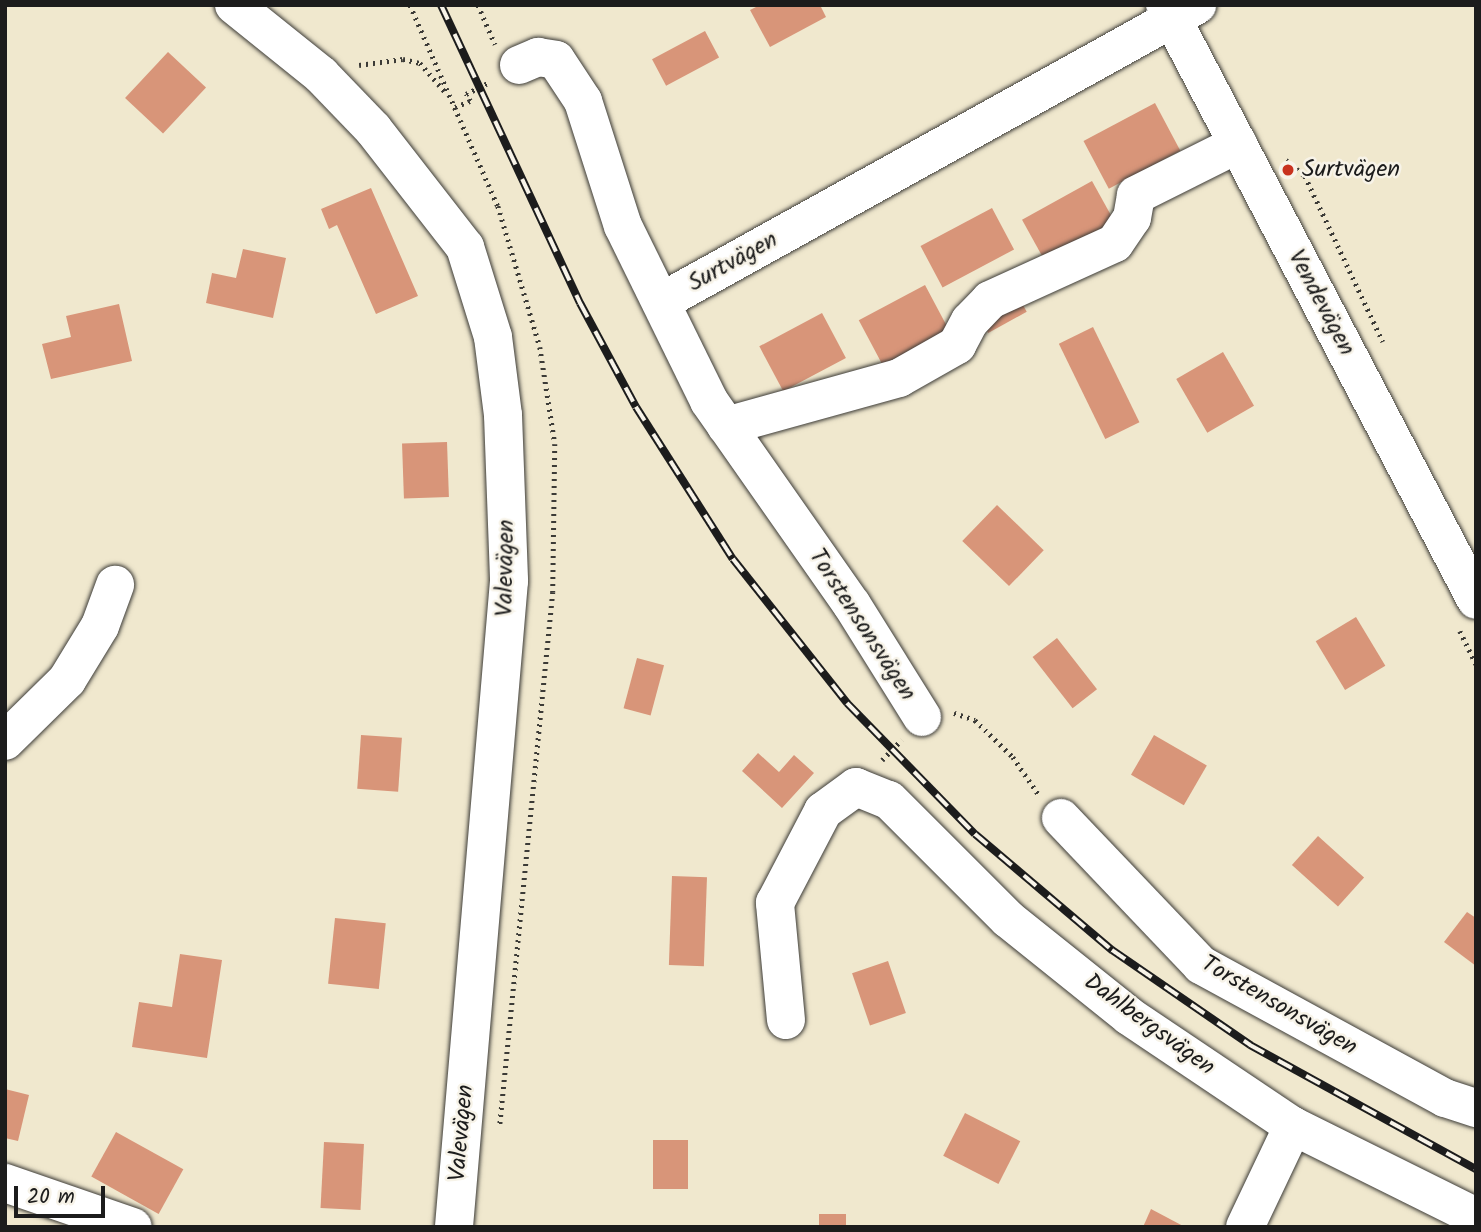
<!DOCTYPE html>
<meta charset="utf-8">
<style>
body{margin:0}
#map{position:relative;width:1481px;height:1232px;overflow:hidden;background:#f0e8ce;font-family:Kalam,sans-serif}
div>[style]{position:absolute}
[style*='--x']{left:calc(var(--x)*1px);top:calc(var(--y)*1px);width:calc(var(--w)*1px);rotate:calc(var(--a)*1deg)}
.building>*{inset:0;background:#d89579;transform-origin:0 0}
.path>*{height:4.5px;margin-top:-2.25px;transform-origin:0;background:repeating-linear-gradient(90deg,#3c3b37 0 2px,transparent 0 7px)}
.roads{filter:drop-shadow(0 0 2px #3c3b37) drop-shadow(0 0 2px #3c3b37)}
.minor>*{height:38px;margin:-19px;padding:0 19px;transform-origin:19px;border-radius:19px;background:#fff}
.rail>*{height:8px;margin-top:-4px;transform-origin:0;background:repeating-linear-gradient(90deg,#f7f3e8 0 16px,#1c1c1c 0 32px);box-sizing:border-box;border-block:2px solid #1c1c1c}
.dots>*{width:19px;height:19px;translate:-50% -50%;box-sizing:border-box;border:4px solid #f7f3e8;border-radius:50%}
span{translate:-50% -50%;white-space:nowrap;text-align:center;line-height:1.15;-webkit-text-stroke:5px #f7f3e8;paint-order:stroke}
.poi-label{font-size:24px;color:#1c1c1c}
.left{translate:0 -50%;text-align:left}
.street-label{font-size:24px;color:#1c1c1c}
.frame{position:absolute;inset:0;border:7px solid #1c1c1c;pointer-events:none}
.scale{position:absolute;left:14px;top:1186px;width:91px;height:32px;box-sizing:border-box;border:4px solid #1c1c1c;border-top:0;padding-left:9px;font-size:21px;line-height:24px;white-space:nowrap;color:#1c1c1c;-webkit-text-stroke:5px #f7f3e8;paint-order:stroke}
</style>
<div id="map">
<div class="building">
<div style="clip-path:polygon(760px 5px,820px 5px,826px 17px,770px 47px,750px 10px)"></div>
<div style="left:705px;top:31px;width:30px;height:60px;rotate:62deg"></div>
<div style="left:168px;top:52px;width:52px;height:63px;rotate:43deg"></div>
<div style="left:1155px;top:103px;width:54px;height:81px;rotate:62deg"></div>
<div style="left:1092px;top:181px;width:60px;height:80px;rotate:61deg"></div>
<div style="clip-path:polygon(371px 188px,418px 296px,376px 314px,337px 225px,329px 229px,321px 209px)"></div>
<div style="left:992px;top:208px;width:47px;height:81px;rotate:62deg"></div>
<div style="clip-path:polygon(243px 249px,286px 258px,273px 318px,206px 303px,212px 273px,236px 278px)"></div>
<div style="left:925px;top:285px;width:53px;height:75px;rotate:62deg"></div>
<div style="left:1018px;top:296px;width:18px;height:44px;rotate:61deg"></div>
<div style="clip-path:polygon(119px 304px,132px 361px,51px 379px,42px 344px,71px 337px,66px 316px)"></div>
<div style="left:822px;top:313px;width:51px;height:71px;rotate:62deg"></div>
<div style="left:1093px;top:327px;width:106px;height:38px;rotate:64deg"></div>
<div style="left:1223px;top:352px;width:62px;height:54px;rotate:60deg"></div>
<div style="left:447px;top:442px;width:55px;height:45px;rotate:88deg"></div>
<div style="left:997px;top:505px;width:65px;height:50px;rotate:44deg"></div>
<div style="left:1356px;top:617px;width:57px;height:47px;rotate:59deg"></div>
<div style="left:1057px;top:638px;width:65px;height:31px;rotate:52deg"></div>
<div style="left:637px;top:658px;width:28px;height:52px;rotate:15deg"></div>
<div style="left:361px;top:735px;width:41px;height:54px;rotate:4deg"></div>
<div style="left:1154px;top:735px;width:61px;height:46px;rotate:30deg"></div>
<div style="clip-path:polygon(758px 753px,779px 772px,794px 755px,814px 773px,782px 808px,742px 771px)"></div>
<div style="left:1318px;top:836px;width:62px;height:39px;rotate:42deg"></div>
<div style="left:672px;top:876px;width:35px;height:89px;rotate:2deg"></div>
<div style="clip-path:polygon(1467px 912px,1476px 918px,1476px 966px,1444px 942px)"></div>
<div style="left:335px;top:918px;width:51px;height:66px;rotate:6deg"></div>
<div style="clip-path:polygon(180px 954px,222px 960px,207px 1058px,132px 1047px,139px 1002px,172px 1007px)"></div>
<div style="left:888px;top:961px;width:55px;height:38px;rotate:71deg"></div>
<div style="clip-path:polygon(5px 1089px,29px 1095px,18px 1141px,5px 1138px)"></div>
<div style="left:965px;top:1113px;width:62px;height:48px;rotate:27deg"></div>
<div style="left:116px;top:1132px;width:77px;height:51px;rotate:29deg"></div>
<div style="left:653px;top:1140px;width:35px;height:49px"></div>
<div style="left:324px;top:1142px;width:40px;height:66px;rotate:3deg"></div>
<div style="clip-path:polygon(1151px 1209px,1185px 1227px,1143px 1227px)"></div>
<div style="left:819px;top:1214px;width:27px;height:13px"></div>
</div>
<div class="path">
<div style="--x:410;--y:5;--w:219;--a:66.4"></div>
<div style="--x:498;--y:206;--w:147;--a:73.4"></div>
<div style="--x:540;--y:347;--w:98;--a:81.2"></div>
<div style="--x:555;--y:444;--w:148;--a:90.8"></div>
<div style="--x:553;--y:592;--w:536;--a:95.68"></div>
<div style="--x:478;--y:5;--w:43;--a:66.4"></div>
<div style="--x:359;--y:65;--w:44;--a:-7.8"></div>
<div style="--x:403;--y:59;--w:17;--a:13"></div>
<div style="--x:420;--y:63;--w:41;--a:48.9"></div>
<div style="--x:455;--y:107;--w:16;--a:-22"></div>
<div style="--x:470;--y:101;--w:8;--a:-120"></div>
<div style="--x:466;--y:94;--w:27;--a:-27"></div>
<div style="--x:1286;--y:160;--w:25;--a:40"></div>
<div style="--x:1305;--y:176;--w:183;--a:64.8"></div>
<div style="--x:1460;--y:631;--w:37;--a:64"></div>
<div style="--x:954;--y:713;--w:22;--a:18"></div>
<div style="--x:975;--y:720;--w:53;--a:44.2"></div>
<div style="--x:1013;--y:757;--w:46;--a:55.6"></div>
<div style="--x:882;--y:760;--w:28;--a:-46"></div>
</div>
<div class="roads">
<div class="minor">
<div style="--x:234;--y:5;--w:112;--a:38.8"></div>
<div style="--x:321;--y:75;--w:75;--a:46.1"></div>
<div style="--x:373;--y:129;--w:150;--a:52.1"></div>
<div style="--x:465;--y:247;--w:94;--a:72.7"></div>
<div style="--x:493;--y:337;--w:79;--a:82.7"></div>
<div style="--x:503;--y:415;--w:166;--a:87.9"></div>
<div style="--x:509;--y:581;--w:648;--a:94.87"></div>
<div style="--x:1165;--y:5;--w:671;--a:62.4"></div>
<div style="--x:519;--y:65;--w:21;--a:-23"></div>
<div style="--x:538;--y:57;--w:18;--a:9"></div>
<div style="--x:556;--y:60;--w:49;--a:56.6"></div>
<div style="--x:583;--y:101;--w:131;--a:72.3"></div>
<div style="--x:623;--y:226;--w:195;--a:63.8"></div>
<div style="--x:709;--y:401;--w:249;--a:55"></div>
<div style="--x:852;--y:605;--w:132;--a:58"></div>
<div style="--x:661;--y:302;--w:613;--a:-28.99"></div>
<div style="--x:726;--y:426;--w:180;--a:-15.5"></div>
<div style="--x:899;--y:378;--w:67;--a:-29.6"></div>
<div style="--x:957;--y:345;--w:27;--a:-62"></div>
<div style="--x:970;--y:321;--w:29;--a:-46"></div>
<div style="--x:990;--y:300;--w:137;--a:-24.5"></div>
<div style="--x:1115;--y:243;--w:30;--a:-56"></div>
<div style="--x:1132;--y:218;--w:23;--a:-80"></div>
<div style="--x:1136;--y:195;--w:114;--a:-26.6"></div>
<div style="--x:5;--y:741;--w:87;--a:-44.5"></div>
<div style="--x:67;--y:680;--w:63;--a:-58.6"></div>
<div style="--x:100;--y:626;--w:44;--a:-69.9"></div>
<div style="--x:1061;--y:818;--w:203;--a:46.4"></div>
<div style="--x:1201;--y:965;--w:278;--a:28.6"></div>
<div style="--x:1445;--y:1098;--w:33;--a:18"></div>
<div style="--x:786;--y:1020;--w:118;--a:-95.4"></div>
<div style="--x:775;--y:903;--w:104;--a:-62.4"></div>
<div style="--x:823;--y:811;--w:41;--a:-36"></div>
<div style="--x:856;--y:787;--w:35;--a:22"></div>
<div style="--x:889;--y:800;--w:168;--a:45"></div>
<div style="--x:1008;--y:919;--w:155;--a:38.7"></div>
<div style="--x:1129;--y:1016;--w:197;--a:33.9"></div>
<div style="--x:1293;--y:1126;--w:204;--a:26.4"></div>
<div style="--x:5;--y:1183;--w:135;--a:19"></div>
<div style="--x:1245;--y:1227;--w:112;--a:-64.6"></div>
</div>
</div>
<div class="rail">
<div style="--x:441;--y:5;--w:329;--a:65"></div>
<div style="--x:580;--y:303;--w:118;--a:61.7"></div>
<div style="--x:636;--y:407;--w:180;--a:57.5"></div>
<div style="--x:733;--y:559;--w:184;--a:51.6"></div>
<div style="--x:847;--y:703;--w:183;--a:45.7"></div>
<div style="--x:975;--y:834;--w:180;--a:40.3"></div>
<div style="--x:1112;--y:950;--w:168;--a:34.5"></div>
<div style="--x:1250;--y:1045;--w:258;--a:28.8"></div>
</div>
<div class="dots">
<div style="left:1288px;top:170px;background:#c8321e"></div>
</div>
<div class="poi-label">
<span class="left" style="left:1302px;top:170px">Surtvägen</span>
</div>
<div class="street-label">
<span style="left:733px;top:262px;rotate:-29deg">Surtvägen</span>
<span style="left:1321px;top:303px;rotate:62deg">Vendevägen</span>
<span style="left:506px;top:568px;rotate:-89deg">Valevägen</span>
<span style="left:862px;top:625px;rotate:57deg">Torstensonsvägen</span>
<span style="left:1279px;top:1006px;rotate:30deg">Torstensonsvägen</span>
<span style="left:1149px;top:1025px;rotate:36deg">Dahlbergsvägen</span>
<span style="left:462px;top:1133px;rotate:-85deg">Valevägen</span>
</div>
<div class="frame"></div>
<div class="scale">20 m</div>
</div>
